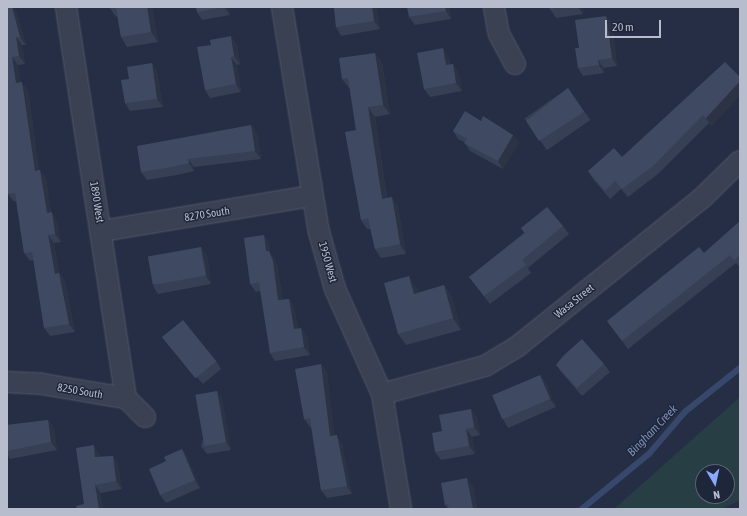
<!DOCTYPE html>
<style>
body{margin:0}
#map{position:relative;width:747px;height:516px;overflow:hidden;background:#252e44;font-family:"Asap Condensed",sans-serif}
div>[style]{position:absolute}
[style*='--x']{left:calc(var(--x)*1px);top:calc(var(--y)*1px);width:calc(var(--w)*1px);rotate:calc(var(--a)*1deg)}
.green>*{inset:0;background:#273e45}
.stream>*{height:5.5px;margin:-2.75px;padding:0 2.75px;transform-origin:2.75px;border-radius:2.75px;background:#38486c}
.roads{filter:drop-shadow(0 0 1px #52596b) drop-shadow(0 0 1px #52596b)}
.street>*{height:20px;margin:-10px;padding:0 10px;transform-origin:10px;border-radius:10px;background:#394153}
.wall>*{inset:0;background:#363f53;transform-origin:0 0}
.shaded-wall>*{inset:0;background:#2c3344}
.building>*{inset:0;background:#3f4961;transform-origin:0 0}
span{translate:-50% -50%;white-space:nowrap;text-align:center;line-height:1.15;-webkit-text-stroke:3px #1e2639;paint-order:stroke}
.street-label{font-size:11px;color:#b7bdcd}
.water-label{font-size:12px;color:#7c8eb6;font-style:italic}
.frame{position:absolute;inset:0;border:8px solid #b7bdcd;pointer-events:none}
.north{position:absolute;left:695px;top:464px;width:40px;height:40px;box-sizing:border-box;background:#1e2639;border:1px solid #5b6274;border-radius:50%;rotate:171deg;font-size:11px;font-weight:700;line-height:16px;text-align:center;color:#b7bdcd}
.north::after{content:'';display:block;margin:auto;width:14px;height:18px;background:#8aa9fe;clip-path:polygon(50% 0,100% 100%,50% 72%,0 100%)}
.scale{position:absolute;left:605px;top:20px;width:56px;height:18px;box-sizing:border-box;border:2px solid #b7bdcd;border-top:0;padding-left:5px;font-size:12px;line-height:14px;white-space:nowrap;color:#b7bdcd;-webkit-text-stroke:3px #1e2639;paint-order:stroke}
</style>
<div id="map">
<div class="green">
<div style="clip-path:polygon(evenodd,740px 397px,740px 500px,722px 509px,614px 509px,740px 397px,703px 472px,727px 472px,727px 496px,703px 496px,703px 472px)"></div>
</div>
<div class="stream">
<div style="--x:582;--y:509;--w:87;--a:-39.4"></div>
<div style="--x:649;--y:454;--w:55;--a:-49.4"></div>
<div style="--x:685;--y:412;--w:70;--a:-38.7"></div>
</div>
<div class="roads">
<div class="street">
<div style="--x:66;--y:7;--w:396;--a:81.3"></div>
<div style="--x:282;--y:7;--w:228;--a:80.7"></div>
<div style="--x:319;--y:232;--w:59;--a:74.3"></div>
<div style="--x:335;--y:289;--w:115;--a:65.9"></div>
<div style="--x:382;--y:394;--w:117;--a:80.6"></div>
<div style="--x:494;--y:7;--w:27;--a:80"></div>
<div style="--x:499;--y:34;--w:34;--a:62"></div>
<div style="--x:102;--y:231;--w:213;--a:-9.5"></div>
<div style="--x:7;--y:382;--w:35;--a:3"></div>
<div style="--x:42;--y:384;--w:85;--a:9.5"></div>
<div style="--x:126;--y:398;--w:27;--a:45"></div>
<div style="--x:382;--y:394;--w:107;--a:-15.2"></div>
<div style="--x:485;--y:366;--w:39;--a:-31"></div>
<div style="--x:518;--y:346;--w:235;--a:-38.8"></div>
<div style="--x:701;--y:199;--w:54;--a:-44.3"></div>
</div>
</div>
<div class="wall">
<div style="clip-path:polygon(7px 7px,16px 10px,26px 45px,22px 45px,25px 64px,18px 65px,20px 82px,28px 90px,39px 170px,46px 178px,51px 213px,57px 221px,61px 242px,54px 243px,59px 273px,65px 281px,75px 332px,50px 336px,44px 328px,34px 260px,30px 261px,24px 253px,16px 201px,14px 202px,8px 194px)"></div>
<div style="clip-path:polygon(109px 7px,152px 7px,158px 42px,127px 47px,121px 37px,117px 16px,116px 17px)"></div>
<div style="clip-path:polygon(196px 7px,228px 7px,230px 15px,202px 20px,197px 12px)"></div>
<div style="clip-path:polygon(334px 7px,376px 7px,380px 29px,341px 36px,336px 27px)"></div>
<div style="clip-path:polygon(449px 7px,451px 19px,415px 25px,409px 17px)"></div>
<div style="clip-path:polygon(549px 7px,582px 7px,583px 14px,556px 18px,550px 9px)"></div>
<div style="clip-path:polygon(606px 16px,612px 24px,617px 66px,604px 68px,604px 73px,583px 76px,578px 68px,579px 48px)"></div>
<div style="clip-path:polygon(237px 44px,240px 64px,237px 65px,241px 92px,210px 98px,205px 90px)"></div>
<div style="clip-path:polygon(375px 53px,382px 62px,390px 114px,375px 117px,387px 198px,398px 206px,406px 254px,381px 258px,375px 249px,370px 229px,367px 229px,361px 220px,356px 130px,350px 88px,349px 88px,342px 79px)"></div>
<div style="clip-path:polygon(448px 56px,450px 64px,453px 64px,458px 72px,462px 91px,430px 97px,424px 89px)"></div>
<div style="clip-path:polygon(152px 63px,157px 71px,163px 107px,130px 111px,125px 103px,129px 79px)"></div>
<div style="clip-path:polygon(740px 77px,740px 95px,712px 126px,709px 123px,658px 174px,628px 197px,621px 189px,610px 199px,593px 179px,588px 171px,622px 157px)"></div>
<div style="left:568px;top:88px;width:39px;height:53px;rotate:55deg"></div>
<div style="clip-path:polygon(481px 121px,513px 135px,519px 143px,503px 169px,470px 151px,464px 142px,458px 139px,453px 131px)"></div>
<div style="clip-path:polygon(251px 125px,257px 133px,261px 159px,194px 167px,194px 171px,177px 175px,147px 180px,141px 172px)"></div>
<div style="clip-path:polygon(740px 221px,740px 267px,736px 263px,628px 349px,607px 321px,704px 253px)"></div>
<div style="clip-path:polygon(563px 226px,569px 234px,528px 268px,531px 273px,490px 304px,469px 277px,524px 233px,521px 228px)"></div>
<div style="clip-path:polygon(264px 235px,269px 243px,270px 253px,275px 259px,278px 269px,283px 300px,289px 299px,294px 307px,298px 329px,301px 328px,307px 336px,310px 355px,275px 361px,270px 353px,260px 291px,256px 292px,250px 284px)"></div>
<div style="clip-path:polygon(207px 255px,211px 284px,158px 294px,153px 286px)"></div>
<div style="clip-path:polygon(444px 285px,452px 297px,461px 330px,406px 345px,398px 334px,417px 288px,418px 293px)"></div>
<div style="clip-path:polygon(162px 337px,216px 361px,221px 369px,203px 384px,168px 345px)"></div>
<div style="clip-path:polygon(321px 364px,327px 372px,334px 436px,342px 443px,352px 494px,327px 498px,321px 490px,311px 427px,310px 427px,304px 419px)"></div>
<div style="clip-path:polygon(604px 364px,610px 372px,582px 396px,562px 373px,556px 365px)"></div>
<div style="clip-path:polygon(540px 375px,546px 383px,556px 407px,508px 428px,503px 419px)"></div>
<div style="clip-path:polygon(217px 391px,222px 399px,231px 450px,207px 454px,201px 446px)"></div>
<div style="clip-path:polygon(477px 417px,480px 435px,472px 437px,475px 454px,441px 460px,435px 452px,442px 431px)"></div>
<div style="clip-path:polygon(48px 420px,54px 428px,57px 450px,10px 459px,7px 454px,7px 425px)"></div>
<div style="clip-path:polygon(182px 449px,187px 457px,200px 488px,166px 503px,160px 495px,166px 461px)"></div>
<div style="clip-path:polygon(99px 453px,100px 457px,113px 456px,118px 465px,122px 489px,101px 493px,84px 504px)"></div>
<div style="clip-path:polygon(473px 486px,477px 509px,448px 509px,445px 505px)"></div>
</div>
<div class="shaded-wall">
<div style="clip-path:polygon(12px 7px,14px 7px,16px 10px,26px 45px,20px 37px)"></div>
<div style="clip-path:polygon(147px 7px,152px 7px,158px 42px,151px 32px)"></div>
<div style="clip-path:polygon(224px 7px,228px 7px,230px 15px)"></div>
<div style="clip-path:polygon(372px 7px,376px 7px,380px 29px,374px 21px)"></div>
<div style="clip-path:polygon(445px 7px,449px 7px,451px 19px,446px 11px)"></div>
<div style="clip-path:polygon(578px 7px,582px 7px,583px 14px)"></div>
<div style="clip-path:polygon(606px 16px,612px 24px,617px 66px,612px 58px)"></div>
<div style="clip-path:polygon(231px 36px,237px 44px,240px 64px,234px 56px)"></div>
<div style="clip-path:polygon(16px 37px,22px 45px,25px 64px,19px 56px)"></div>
<div style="clip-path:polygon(443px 48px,448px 56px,451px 73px,446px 65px)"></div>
<div style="clip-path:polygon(375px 53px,382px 62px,390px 114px,383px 105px)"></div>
<div style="clip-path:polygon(12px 57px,18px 65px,22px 91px,16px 83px)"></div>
<div style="clip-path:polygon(231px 57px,237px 65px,241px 92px,236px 84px)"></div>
<div style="clip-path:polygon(598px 60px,604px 68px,604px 73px,599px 65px)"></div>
<div style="clip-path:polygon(152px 63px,157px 71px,163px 107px,157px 99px)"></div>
<div style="clip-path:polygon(453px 64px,458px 72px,462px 91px,456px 83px)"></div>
<div style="clip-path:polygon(740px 81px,740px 95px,712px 126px,706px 118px)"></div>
<div style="clip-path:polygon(22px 82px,28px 90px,40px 179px,35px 171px)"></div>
<div style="clip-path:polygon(368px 107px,375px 117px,388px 208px,382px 199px)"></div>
<div style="clip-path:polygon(251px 125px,257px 133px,261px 159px,255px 151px)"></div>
<div style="clip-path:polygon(513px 135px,519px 143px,503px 169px,498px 161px)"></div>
<div style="clip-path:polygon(188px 159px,194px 167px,194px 171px,189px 163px)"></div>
<div style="clip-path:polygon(40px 170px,46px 178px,52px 221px,47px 213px)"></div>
<div style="clip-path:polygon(392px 197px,398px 206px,406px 254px,400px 244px)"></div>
<div style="clip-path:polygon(52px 212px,57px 221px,61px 242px,55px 234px)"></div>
<div style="clip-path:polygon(48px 235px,54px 243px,60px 282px,55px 274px)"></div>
<div style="clip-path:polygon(264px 235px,269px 243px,270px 253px,275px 259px,278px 269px,284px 308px,278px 300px,266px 251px)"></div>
<div style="clip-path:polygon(201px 247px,207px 255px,211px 284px,206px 276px)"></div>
<div style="clip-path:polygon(59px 273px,65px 281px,75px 332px,69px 324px)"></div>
<div style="clip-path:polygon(409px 276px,417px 288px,422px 305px,414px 294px)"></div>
<div style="clip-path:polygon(444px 285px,452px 297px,461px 330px,453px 318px)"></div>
<div style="clip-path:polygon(289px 299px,294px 307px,299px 337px,294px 329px)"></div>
<div style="clip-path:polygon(301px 328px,307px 336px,310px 355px,304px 347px)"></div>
<div style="clip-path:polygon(321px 364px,327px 372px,336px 444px,330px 436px)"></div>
<div style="clip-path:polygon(540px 375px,546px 383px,556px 407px,550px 399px)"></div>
<div style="clip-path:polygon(217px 391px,222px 399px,231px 450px,226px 442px)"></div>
<div style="clip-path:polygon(471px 409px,477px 417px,480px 435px,474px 427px)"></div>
<div style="clip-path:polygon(48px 420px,54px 428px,57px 450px,51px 442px)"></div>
<div style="clip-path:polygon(466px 429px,472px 437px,475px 454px,469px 446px)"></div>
<div style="clip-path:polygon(337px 435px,342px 443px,352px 494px,347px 486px)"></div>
<div style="clip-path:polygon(94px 445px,99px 453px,101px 465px,95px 457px)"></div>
<div style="clip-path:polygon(182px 449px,187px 457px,200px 488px,195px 480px)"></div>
<div style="clip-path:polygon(113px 456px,118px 465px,122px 489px,116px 481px)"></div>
<div style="clip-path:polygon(467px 478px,473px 486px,477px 509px,473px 509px)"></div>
<div style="clip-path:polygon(95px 485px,101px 493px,103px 509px,99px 509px)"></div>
</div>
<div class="building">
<div style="clip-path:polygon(7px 7px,12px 7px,20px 37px,16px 37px,19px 56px,12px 57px,16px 83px,22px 82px,35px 171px,40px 170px,47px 213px,52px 212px,55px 234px,48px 235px,55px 274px,59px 273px,69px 324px,44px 328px,32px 252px,24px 253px,15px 193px,8px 194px,7px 188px)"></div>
<div style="clip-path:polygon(116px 7px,147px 7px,151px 32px,121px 37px)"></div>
<div style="clip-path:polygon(196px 7px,224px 7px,197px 12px)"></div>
<div style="clip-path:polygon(334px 7px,372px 7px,374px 21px,336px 27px)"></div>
<div style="clip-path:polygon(407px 7px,445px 7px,446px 11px,409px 17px)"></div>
<div style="clip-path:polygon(549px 7px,562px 7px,550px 9px)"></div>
<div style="clip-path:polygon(606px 16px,612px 58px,598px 60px,599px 65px,578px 68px,575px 48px,579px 48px,575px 20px)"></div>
<div style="clip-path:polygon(231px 36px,234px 56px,231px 57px,236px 84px,205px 90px,197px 47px,211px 45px,210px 40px)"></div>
<div style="clip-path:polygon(443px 48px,446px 65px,453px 64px,456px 83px,424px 89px,417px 53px)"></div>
<div style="clip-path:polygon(375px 53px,383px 105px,368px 107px,382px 199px,392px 197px,400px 244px,375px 249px,368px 218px,361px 220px,345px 132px,356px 130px,348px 78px,342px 79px,339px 58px)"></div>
<div style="clip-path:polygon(725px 62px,740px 77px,740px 81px,706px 118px,703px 115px,653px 166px,622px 189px,615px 181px,605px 191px,588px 171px,614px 148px,622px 157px)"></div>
<div style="clip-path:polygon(152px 63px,157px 99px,125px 103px,121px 80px,129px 79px,127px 67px)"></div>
<div style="clip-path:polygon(568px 88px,584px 112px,539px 141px,526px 121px)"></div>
<div style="clip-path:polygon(465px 111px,481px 121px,483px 116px,513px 135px,498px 161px,464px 143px,467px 139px,453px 131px)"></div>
<div style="clip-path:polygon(251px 125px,255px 151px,188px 159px,189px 163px,172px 167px,141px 172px,137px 146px)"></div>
<div style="clip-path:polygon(547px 207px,563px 226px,522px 260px,526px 265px,484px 296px,469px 277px,525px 233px,521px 228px)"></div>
<div style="clip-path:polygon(740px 221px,740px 255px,734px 260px,730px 255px,622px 341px,607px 321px,699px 247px,704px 253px)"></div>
<div style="clip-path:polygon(264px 235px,266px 251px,269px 251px,273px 261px,278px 300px,289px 299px,294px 329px,301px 328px,304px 347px,270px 353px,259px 282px,250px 284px,244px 238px)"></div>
<div style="left:201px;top:247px;width:29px;height:54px;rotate:80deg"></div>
<div style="clip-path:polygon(409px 276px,414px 294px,444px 285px,453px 318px,398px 334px,384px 283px)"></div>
<div style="left:183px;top:320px;width:53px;height:27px;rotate:51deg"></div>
<div style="clip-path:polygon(582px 339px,604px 364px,577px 388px,556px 365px,563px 356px)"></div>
<div style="clip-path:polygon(321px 364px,330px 436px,337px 435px,347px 486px,321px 490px,310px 418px,304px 419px,295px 369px)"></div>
<div style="left:540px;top:375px;width:26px;height:52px;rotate:67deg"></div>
<div style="left:217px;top:391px;width:52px;height:22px;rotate:80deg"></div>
<div style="clip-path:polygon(471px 409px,474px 427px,466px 429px,469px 446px,435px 452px,432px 433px,442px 431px,439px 415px)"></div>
<div style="clip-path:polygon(48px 420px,51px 442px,7px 451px,7px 425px)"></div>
<div style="clip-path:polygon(94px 445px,95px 457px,113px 456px,116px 481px,95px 485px,99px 509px,77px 509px,76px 506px,84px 504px,76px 448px)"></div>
<div style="clip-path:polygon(182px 449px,195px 480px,160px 495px,149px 469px,166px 461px,164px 457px)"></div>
<div style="clip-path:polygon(467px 478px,473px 509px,449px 509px,448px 504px,445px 505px,441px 483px)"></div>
</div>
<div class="street-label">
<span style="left:97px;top:202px;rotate:81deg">1890 West</span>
<span style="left:207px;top:214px;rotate:-9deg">8270 South</span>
<span style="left:328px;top:262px;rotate:74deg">1950 West</span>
<span style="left:574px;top:301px;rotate:-39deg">Wasa Street</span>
<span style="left:80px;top:391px;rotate:10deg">8250 South</span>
</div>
<div class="water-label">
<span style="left:653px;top:431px;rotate:-46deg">Bingham Creek</span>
</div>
<div class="frame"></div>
<div class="north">N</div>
<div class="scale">20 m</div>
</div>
